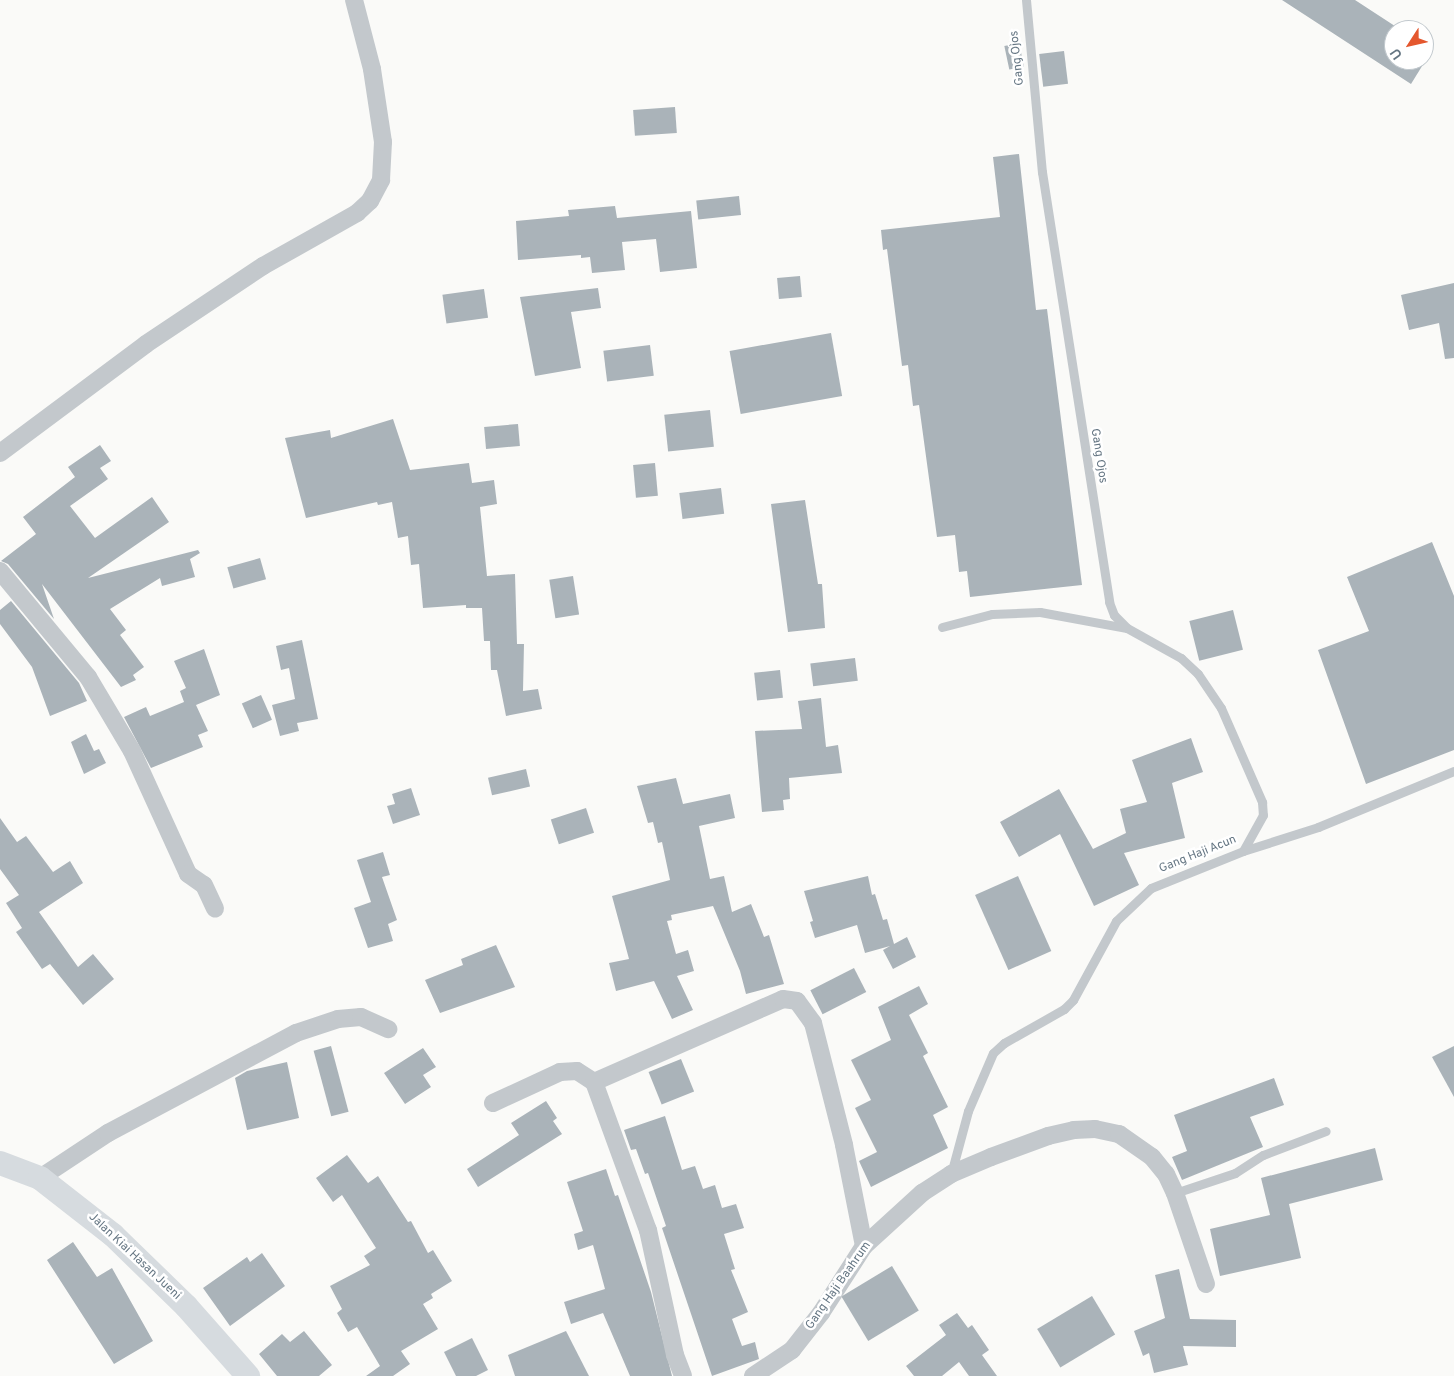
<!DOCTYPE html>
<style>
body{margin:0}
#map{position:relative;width:1454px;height:1376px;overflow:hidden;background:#fafaf8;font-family:Overpass,sans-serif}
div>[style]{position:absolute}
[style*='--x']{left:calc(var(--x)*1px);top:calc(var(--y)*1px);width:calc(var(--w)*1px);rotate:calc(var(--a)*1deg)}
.building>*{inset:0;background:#aab3b9;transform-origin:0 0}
.lane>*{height:9px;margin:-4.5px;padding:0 4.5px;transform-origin:4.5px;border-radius:4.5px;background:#c3c8cc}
.street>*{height:18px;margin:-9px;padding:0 9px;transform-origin:9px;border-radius:9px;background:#c3c8cc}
.secondary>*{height:24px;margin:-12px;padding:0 12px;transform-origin:12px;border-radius:12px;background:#d6dbdf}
span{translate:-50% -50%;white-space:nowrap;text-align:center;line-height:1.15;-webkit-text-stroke:5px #fff;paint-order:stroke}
.street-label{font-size:12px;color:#657683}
.north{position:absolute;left:1384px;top:20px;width:50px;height:50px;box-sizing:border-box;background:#fff;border:1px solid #c1c8cd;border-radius:50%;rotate:235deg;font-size:14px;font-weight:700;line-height:20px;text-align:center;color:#657683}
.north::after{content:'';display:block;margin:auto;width:18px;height:22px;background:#e4572e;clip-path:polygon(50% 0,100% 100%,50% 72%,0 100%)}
</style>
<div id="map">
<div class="building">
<div style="clip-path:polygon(1282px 0,1355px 0,1401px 30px,1394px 30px,1394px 60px,1424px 60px,1424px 45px,1432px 50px,1411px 84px)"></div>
<div style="left:1019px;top:43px;width:24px;height:15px;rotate:78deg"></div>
<div style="left:1064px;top:51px;width:33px;height:25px;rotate:83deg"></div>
<div style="left:675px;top:107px;width:26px;height:42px;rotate:86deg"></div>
<div style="clip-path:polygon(1019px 154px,1036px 310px,1047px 309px,1082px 585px,970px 597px,967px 571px,959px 572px,955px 535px,937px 537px,919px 405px,913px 406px,908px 365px,902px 366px,887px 249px,883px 250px,881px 230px,1000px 217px,993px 157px)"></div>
<div style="left:739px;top:196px;width:19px;height:43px;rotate:84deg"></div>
<div style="clip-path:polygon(615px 206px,617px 218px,691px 211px,697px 268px,660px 272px,656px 239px,622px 242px,625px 270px,592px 273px,590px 257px,581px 258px,581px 255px,518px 260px,516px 221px,569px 216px,568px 210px)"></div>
<div style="left:800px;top:276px;width:21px;height:23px;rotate:85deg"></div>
<div style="clip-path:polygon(1454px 283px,1454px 358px,1445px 359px,1439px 323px,1409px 330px,1401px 295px)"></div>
<div style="clip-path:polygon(598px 288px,601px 308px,571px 312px,581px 368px,535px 376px,520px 297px)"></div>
<div style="left:484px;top:289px;width:29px;height:42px;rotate:82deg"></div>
<div style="left:831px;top:333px;width:64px;height:103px;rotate:80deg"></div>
<div style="left:650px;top:345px;width:31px;height:47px;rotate:83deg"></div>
<div style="left:710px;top:410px;width:37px;height:46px;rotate:84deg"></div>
<div style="clip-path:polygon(393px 419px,410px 470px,469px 463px,472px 483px,494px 480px,497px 504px,480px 507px,487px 576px,515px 574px,517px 644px,524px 644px,523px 691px,538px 689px,542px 709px,506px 716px,497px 670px,491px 670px,490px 641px,484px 641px,482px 608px,466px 608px,466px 605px,423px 608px,419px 564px,411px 565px,408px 536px,398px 538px,392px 502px,378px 505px,377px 502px,306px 518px,285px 438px,330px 430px,331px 438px)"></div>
<div style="left:518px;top:424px;width:22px;height:34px;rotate:85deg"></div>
<div style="clip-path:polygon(100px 445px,111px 461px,100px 468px,108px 479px,70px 506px,95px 538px,152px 497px,169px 522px,88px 578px,198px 550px,200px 553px,190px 559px,195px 577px,162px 586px,160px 578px,110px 609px,126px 630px,120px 635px,144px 667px,133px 675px,136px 680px,121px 687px,42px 584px,54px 619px,8px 564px,1px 561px,36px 534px,23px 517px,75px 477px,68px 467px)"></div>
<div style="left:655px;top:463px;width:33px;height:22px;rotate:85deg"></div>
<div style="left:721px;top:488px;width:26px;height:42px;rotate:83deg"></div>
<div style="clip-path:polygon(805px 500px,818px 584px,822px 584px,825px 628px,788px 632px,771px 504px)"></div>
<div style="clip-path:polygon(1432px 542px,1454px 596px,1454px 750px,1366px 784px,1318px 650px,1369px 631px,1347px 577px)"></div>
<div style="left:260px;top:558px;width:22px;height:34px;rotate:74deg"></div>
<div style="left:573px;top:576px;width:39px;height:24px;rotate:81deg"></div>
<div style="clip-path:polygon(11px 601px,79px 683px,87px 701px,50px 716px,32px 667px,0 624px,0 610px)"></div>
<div style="left:1233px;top:610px;width:41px;height:45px;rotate:76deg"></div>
<div style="clip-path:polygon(302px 640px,318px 719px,297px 723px,299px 731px,280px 736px,272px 705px,295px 699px,289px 668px,281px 670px,276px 646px)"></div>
<div style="clip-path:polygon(204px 649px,220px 695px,196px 705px,208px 731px,198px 735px,203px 747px,151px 768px,124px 717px,146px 707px,150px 716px,184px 702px,180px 691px,186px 688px,174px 661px)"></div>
<div style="left:855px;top:658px;width:23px;height:45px;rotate:83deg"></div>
<div style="left:780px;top:670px;width:28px;height:26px;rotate:84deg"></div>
<div style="left:261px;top:695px;width:27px;height:21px;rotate:66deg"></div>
<div style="clip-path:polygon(821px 698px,826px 747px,838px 745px,842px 773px,789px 778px,790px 799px,783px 800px,784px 810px,762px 812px,755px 731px,802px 729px,798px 701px)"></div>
<div style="clip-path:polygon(86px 734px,94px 751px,99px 749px,106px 763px,84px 774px,71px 742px)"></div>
<div style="clip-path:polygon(1191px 738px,1203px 772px,1172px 783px,1185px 838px,1124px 853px,1139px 885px,1094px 906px,1060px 834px,1019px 857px,1000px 822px,1059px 789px,1093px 849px,1126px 833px,1120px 809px,1147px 802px,1132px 760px)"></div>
<div style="left:526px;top:769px;width:18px;height:39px;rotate:77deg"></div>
<div style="clip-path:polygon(676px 778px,683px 804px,730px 794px,735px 818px,699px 826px,710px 879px,724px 876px,732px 912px,751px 904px,764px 937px,769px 935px,784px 984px,746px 994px,740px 971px,713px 906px,671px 915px,672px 920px,667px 921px,676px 954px,688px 950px,694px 971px,677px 976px,693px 1010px,672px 1019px,654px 981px,616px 991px,609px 963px,629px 959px,612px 896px,670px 880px,662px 842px,658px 843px,653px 822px,648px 823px,637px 786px)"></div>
<div style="clip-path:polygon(411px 788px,420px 815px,393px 824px,387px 806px,395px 804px,392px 794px)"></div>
<div style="left:586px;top:808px;width:26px;height:37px;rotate:72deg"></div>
<div style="clip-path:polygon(0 818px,17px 842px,26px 836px,53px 872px,70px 861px,83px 883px,39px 912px,78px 967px,93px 954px,114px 979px,83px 1005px,50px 964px,42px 969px,16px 932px,22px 928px,6px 903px,19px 895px,0 869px)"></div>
<div style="clip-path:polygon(383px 852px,390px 875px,382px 877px,397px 920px,388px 924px,393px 941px,368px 948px,354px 908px,371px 902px,357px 860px)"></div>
<div style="clip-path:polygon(868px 876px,872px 895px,875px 894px,883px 920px,887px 919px,894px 944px,907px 937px,916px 957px,893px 969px,883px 950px,890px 946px,865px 953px,857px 925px,815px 938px,810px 922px,813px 921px,804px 891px)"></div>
<div style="left:1018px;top:876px;width:82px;height:47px;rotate:66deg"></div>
<div style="clip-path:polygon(496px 945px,515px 987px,440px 1013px,425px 980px,463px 965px,461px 959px)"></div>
<div style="left:854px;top:968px;width:27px;height:49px;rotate:63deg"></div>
<div style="clip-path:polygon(919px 986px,928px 1004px,909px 1015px,928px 1053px,923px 1056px,948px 1107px,933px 1115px,948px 1148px,871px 1187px,859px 1161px,877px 1152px,855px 1108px,871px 1100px,851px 1060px,891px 1040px,878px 1007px)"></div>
<div style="left:331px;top:1046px;width:68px;height:18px;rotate:75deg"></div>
<div style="clip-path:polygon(1454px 1046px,1454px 1097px,1432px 1057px)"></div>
<div style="clip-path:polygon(423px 1048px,436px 1067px,423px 1075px,431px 1087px,405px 1104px,384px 1073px)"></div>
<div style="left:681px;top:1059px;width:35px;height:35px;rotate:68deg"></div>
<div style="clip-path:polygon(287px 1062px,299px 1118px,247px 1130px,235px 1078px,247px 1071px)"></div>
<div style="clip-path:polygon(1274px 1078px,1284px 1105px,1250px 1117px,1263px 1147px,1182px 1180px,1172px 1157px,1187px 1151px,1174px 1115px)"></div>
<div style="clip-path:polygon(546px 1101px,557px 1118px,553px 1121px,562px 1134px,478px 1187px,467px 1169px,519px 1135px,511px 1123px)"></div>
<div style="clip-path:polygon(665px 1116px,682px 1170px,695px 1166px,703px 1189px,715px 1185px,722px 1208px,736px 1204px,744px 1228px,724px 1234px,735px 1269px,731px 1270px,748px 1312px,732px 1319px,742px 1346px,755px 1342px,759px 1359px,712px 1376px,662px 1228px,666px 1226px,648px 1173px,645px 1174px,636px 1149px,631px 1150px,624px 1130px)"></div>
<div style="clip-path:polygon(1375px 1148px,1383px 1180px,1289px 1204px,1301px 1258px,1220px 1276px,1210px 1229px,1270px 1215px,1261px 1178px)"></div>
<div style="clip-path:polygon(347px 1155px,368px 1183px,378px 1176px,408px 1222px,411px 1221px,428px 1253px,433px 1250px,452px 1281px,431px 1294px,433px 1298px,423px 1304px,438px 1329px,401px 1351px,410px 1364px,393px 1376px,366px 1376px,380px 1366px,357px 1327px,348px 1332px,337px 1313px,342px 1309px,330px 1286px,370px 1265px,364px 1256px,376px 1248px,342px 1195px,333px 1202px,316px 1178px)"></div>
<div style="clip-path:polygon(606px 1169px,615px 1196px,618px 1195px,651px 1292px,672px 1376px,630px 1376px,603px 1313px,571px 1324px,564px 1302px,605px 1289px,593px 1245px,578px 1250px,574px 1234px,583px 1231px,567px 1182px)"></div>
<div style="clip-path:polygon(73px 1242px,97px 1277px,112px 1268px,153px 1341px,114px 1364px,47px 1260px)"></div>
<div style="clip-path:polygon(262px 1253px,285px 1286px,230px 1326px,203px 1288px,247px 1257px,250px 1262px)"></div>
<div style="left:892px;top:1266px;width:52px;height:59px;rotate:59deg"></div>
<div style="clip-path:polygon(1179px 1269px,1190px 1319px,1236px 1320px,1236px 1347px,1183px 1346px,1188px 1365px,1154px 1373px,1149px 1353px,1143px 1356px,1134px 1331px,1165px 1318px,1155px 1275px)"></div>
<div style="left:1092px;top:1296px;width:45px;height:64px;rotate:59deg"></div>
<div style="clip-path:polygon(957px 1313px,968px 1328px,972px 1325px,989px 1350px,982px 1355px,997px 1376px,969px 1376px,959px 1362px,942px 1376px,914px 1376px,906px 1366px,946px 1335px,939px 1325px)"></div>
<div style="clip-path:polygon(304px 1331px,332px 1365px,319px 1376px,277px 1376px,259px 1354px,282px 1334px,290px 1342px)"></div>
<div style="clip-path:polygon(566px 1331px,589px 1376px,515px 1376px,508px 1355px)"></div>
<div style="clip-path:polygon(472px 1338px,488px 1370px,476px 1376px,456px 1376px,444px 1352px)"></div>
</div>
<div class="lane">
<div style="--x:1026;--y:0;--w:173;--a:84.7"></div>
<div style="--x:1042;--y:172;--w:435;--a:81.1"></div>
<div style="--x:1109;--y:602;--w:14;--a:69"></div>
<div style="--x:1114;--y:615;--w:18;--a:45"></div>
<div style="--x:1127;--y:628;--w:62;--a:29.1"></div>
<div style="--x:1181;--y:658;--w:23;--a:43"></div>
<div style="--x:1198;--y:674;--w:41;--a:55.9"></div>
<div style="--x:1221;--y:708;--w:103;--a:66.4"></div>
<div style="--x:1262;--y:802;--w:13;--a:86"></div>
<div style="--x:1263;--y:815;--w:41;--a:119.1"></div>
<div style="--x:942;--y:627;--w:52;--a:-14.6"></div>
<div style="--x:992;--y:614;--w:48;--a:-2.4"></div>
<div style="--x:1040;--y:612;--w:87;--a:10.5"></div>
<div style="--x:951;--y:1174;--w:65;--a:-74.9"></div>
<div style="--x:968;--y:1111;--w:63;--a:-66.7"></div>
<div style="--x:993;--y:1053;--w:15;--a:-42"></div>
<div style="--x:1004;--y:1043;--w:69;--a:-29.5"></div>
<div style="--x:1064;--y:1009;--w:13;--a:-45"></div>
<div style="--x:1073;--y:1000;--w:90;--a:-61.4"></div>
<div style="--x:1116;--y:921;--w:48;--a:-43.3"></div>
<div style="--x:1151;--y:888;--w:99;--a:-21.9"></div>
<div style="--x:1243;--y:851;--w:79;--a:-17.7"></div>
<div style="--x:1318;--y:827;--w:147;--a:-22.4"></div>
<div style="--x:1175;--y:1193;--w:63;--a:-18.4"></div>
<div style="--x:1235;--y:1173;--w:33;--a:-33"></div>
<div style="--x:1263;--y:1155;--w:67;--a:-20.9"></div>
</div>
<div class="street">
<div style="--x:0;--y:453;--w:182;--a:-36.7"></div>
<div style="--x:146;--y:344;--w:141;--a:-33.7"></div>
<div style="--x:263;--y:266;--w:108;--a:-29.4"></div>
<div style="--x:357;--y:213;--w:18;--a:-43"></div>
<div style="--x:370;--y:201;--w:24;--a:-62"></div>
<div style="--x:381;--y:180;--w:38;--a:-87"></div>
<div style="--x:383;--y:142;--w:74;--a:-98.6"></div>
<div style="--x:372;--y:69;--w:71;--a:-104.6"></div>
<div style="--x:0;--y:571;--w:138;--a:50.3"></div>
<div style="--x:88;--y:677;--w:86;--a:59.3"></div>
<div style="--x:132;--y:751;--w:135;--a:65.5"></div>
<div style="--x:188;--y:874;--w:19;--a:35"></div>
<div style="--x:204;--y:885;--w:26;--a:65"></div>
<div style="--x:594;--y:1082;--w:206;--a:-23.7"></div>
<div style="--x:783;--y:999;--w:14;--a:8"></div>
<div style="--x:797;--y:1001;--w:27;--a:54"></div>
<div style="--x:813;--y:1023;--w:126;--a:75.7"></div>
<div style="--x:844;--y:1145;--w:103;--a:78.8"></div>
<div style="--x:493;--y:1103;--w:74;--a:-24.8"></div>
<div style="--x:560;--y:1072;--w:17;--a:-3"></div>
<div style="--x:577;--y:1071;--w:20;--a:33"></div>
<div style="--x:594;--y:1082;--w:158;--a:70"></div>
<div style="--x:648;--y:1230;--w:128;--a:77.8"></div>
<div style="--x:675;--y:1355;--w:22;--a:69"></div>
<div style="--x:40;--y:1178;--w:82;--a:-33.5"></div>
<div style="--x:108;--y:1133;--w:213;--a:-28"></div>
<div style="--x:296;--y:1033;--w:44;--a:-18.4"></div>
<div style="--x:338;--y:1019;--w:23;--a:-5"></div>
<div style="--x:361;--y:1017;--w:30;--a:24"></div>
<div style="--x:753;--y:1376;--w:47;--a:-33.7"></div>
<div style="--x:792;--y:1350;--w:47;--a:-51.9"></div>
<div style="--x:821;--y:1313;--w:80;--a:-57.3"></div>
<div style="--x:864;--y:1246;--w:79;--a:-42.4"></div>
<div style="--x:922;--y:1193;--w:35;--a:-33"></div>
<div style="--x:951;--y:1174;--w:43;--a:-23"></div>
<div style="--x:991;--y:1157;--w:61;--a:-20.2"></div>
<div style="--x:1048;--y:1136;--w:27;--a:-13"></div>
<div style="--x:1074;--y:1130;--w:21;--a:-3"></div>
<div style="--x:1095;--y:1129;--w:25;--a:12"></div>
<div style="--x:1119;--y:1134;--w:40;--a:34.9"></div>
<div style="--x:1152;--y:1157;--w:22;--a:51"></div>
<div style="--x:1166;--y:1174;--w:21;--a:65"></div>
<div style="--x:1175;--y:1193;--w:96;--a:71.2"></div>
</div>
<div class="secondary">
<div style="--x:0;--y:1163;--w:43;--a:20.6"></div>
<div style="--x:40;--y:1178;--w:93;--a:38"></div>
<div style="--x:113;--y:1235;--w:102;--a:44.2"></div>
<div style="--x:186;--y:1306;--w:94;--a:48.5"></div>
</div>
<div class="street-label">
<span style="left:1018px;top:58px;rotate:-96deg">Gang Ojos</span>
<span style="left:1098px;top:456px;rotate:81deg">Gang Ojos</span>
<span style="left:1198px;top:855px;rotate:-22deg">Gang Haji Acun</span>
<span style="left:134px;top:1257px;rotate:43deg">Jalan Kiai Hasan Jueni</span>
<span style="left:839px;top:1286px;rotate:-55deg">Gang Haji Baahrum</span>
</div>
<div class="north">U</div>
</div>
